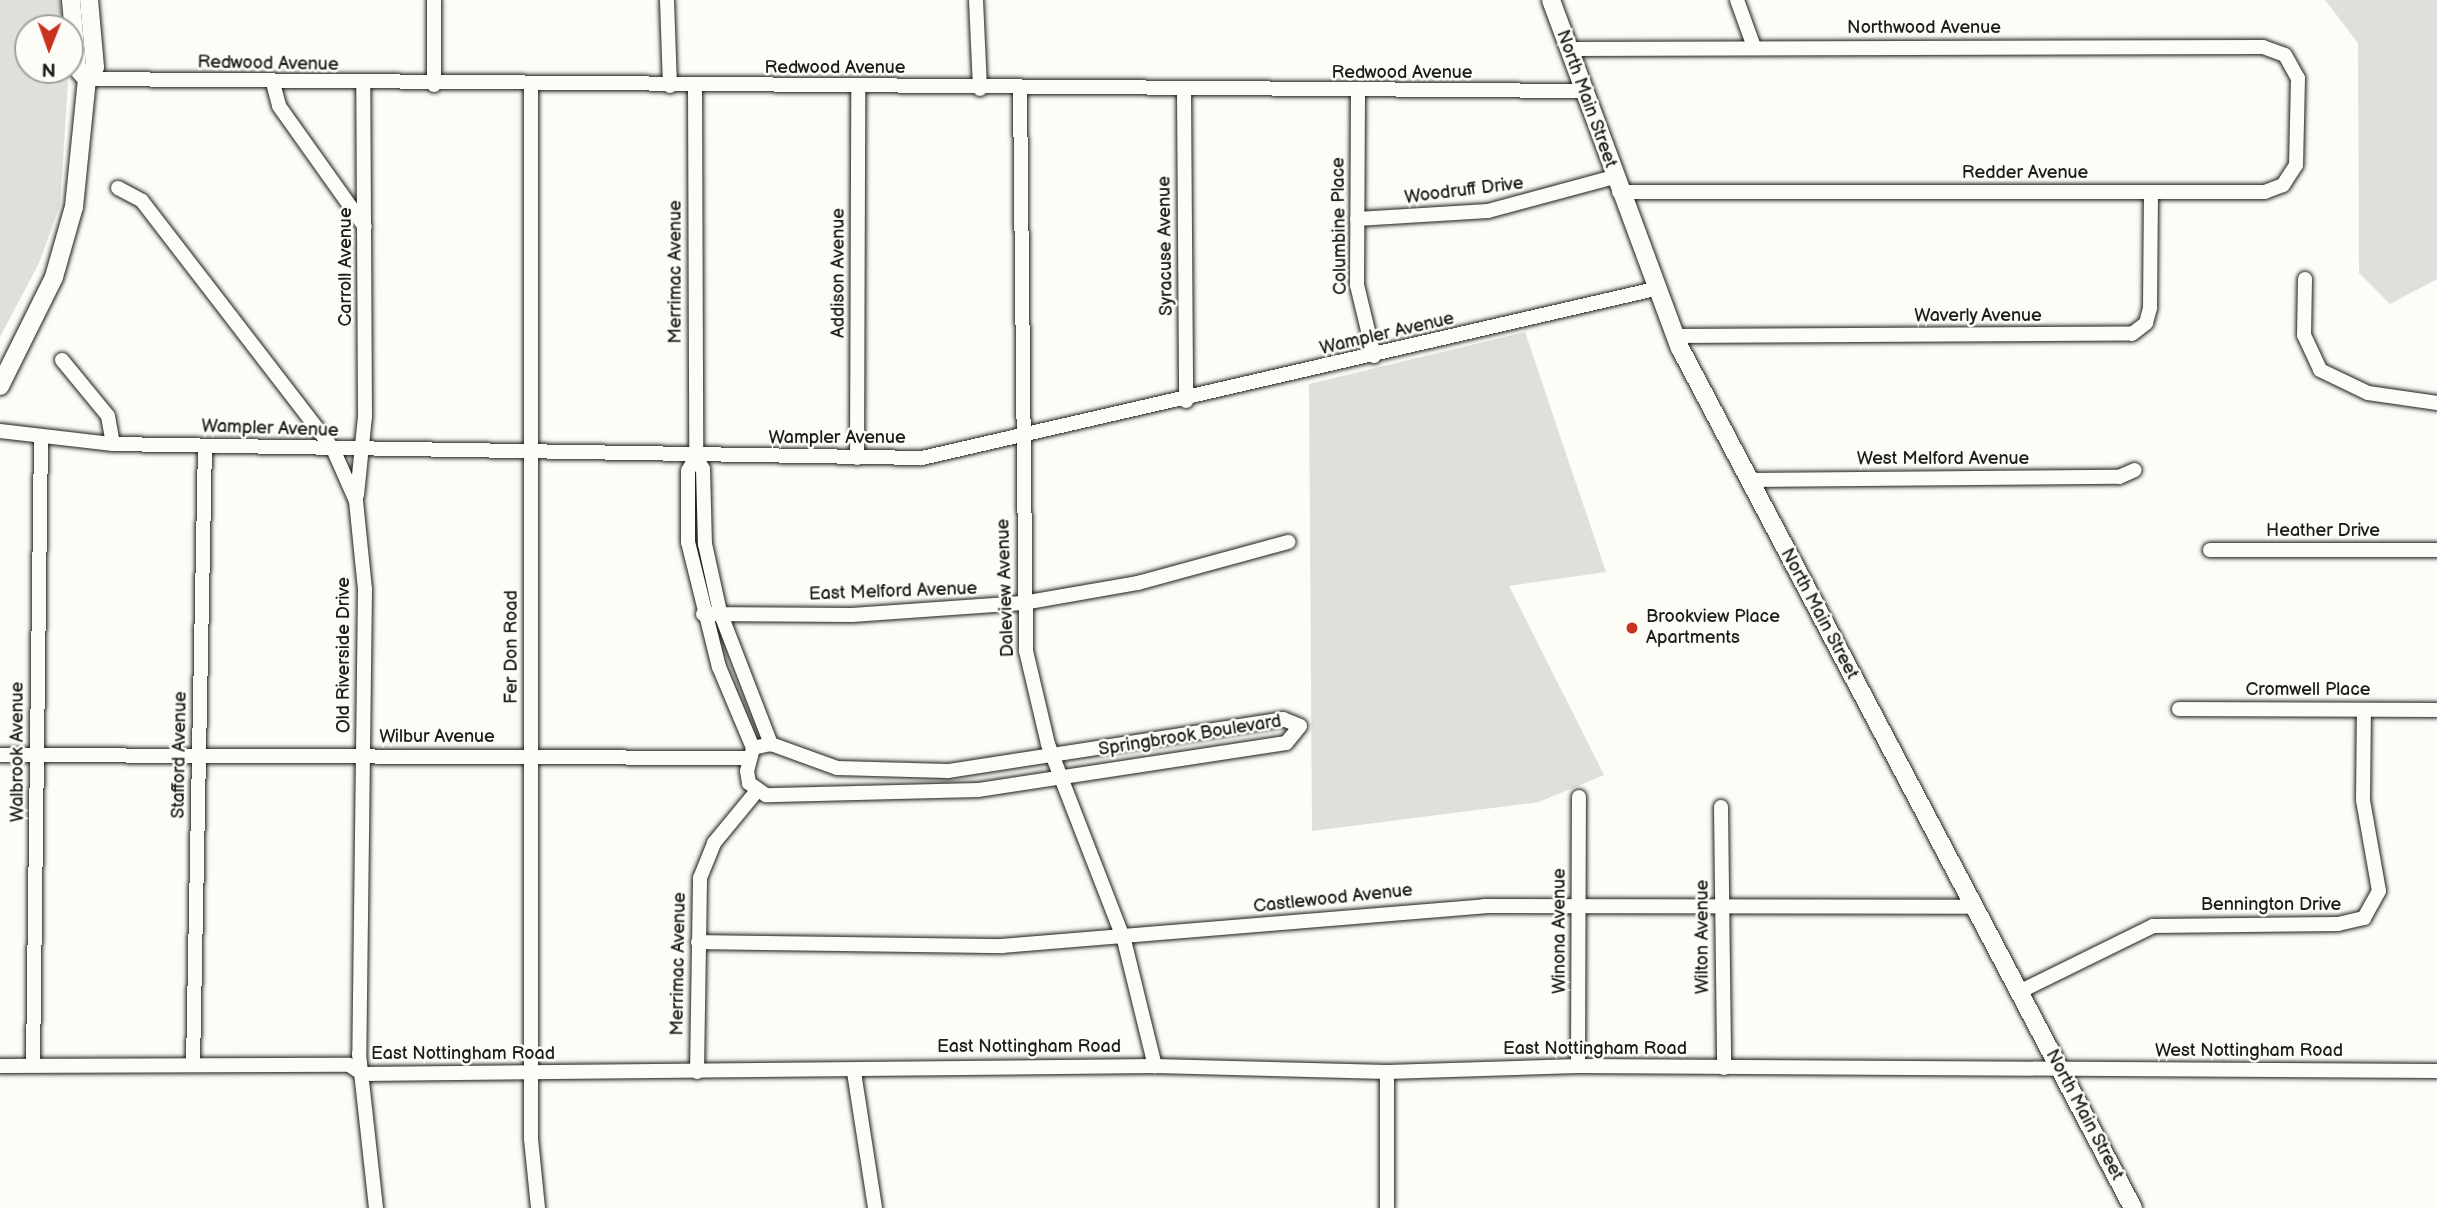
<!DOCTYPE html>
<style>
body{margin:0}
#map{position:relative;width:2437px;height:1208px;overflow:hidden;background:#fdfcf7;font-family:"Balsamiq Sans",sans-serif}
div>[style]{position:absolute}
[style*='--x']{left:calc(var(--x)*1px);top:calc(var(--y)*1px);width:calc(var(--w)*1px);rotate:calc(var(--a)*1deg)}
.green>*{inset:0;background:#e0dfdb}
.roads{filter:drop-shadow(0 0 2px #1c1c1c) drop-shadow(0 0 2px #1c1c1c)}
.minor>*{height:14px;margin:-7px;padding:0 7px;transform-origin:7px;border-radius:7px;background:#fdfcf7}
.major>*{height:18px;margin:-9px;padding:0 9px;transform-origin:9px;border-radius:9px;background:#fdfcf7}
.dots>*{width:19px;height:19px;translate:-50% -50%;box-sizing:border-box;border:4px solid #fdfcf7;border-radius:50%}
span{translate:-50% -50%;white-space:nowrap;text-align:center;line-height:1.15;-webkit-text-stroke:5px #fdfcf7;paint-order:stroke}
.street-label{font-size:18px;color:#1c1c1c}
.poi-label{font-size:18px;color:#1c1c1c}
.left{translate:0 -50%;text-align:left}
.north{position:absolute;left:14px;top:14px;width:70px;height:70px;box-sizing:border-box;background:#fdfcf7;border:2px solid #a3a29f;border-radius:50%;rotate:181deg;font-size:19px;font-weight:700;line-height:28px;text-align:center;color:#1c1c1c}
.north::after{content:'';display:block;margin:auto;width:24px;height:32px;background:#c8321e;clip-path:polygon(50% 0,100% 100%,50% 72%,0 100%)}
</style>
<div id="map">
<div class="green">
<div style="clip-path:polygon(0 0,60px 0,63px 28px,28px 28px,28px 70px,67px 70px,68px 83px,60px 205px,39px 263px,0 337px)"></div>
<div style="clip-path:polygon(2325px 0,2437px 0,2437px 279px,2390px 304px,2359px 273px,2358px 43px)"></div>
<div style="clip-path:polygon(1525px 332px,1606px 572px,1509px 586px,1604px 775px,1539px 802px,1312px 831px,1309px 384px)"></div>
</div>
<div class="roads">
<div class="minor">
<div style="--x:667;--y:0;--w:86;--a:88"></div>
<div style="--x:976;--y:0;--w:89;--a:87.4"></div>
<div style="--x:1737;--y:0;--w:50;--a:70.1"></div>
<div style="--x:1568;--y:49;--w:695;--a:-0.16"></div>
<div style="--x:2263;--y:47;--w:23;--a:20"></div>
<div style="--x:2285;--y:55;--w:26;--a:61"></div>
<div style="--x:2298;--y:78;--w:87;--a:91.3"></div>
<div style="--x:2296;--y:165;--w:24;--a:123"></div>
<div style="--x:2283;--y:185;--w:19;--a:159"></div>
<div style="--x:2265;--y:192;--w:646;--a:180"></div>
<div style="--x:87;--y:79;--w:1496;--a:0.46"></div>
<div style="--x:273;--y:83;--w:24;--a:75"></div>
<div style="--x:279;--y:106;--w:148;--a:54.6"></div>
<div style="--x:434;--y:85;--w:85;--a:-90"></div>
<div style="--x:531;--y:85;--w:1054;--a:90"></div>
<div style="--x:531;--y:1139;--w:69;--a:84.2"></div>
<div style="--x:695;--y:87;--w:370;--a:89.8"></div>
<div style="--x:696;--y:457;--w:16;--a:120"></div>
<div style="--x:688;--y:471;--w:71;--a:90"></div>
<div style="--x:688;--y:542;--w:129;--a:76.1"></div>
<div style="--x:719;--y:667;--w:88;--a:67.2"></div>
<div style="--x:1020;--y:89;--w:562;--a:89.39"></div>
<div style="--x:1026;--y:651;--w:96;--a:76.7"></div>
<div style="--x:1048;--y:744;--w:210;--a:68.8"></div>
<div style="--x:1124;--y:940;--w:130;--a:76.2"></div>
<div style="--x:1184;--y:91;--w:310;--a:89.6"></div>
<div style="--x:1358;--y:94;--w:191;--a:90.3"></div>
<div style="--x:1357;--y:285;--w:73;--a:76.5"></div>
<div style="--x:118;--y:188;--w:27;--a:28"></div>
<div style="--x:142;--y:201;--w:313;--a:52.4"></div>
<div style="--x:333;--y:449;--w:57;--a:66.1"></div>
<div style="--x:356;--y:501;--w:88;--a:84.2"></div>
<div style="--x:365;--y:589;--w:465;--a:90.7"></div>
<div style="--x:359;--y:1054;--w:155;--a:83.7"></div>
<div style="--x:1357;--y:219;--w:131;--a:-3.5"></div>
<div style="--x:1488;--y:211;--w:131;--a:-15.1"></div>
<div style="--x:2305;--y:279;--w:56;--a:91"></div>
<div style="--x:2304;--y:335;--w:38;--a:65"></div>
<div style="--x:2320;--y:370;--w:53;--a:25.6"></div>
<div style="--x:2368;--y:393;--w:70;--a:8.2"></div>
<div style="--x:1674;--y:336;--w:458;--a:-0.3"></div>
<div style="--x:2132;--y:334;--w:18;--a:-38"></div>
<div style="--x:2146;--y:323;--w:16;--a:-75"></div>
<div style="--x:2150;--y:308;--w:116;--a:-89.5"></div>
<div style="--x:62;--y:360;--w:72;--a:50.6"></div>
<div style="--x:108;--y:416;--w:28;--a:80"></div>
<div style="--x:0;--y:431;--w:114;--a:6.6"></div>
<div style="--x:113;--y:444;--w:809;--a:0.99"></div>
<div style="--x:922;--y:458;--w:752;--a:-12.98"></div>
<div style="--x:696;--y:457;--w:14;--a:60"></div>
<div style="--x:703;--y:469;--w:75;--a:88.5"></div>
<div style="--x:705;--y:544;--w:70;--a:77.6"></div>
<div style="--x:720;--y:612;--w:142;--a:68.9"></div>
<div style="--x:857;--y:458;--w:370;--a:-89.8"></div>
<div style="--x:1748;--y:480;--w:371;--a:-0.5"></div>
<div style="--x:2119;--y:477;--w:17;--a:-24"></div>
<div style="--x:357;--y:495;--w:79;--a:-84.2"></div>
<div style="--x:365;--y:416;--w:332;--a:-90.3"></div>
<div style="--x:2210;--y:550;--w:227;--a:0"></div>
<div style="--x:703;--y:614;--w:149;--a:0.4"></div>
<div style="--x:852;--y:615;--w:171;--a:-4"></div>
<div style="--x:1023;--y:603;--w:117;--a:-9.9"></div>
<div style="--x:1138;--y:583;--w:156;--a:-15.3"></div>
<div style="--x:2179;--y:709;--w:258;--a:0.2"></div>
<div style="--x:1283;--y:719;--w:18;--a:22"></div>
<div style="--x:1300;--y:726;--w:22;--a:129"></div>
<div style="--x:1286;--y:743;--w:312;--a:171.3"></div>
<div style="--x:978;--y:790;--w:212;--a:178.6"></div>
<div style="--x:766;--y:795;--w:21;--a:-145"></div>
<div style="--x:749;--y:783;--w:12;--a:-99"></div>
<div style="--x:747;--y:771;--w:24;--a:-75"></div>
<div style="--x:753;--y:748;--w:18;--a:-13"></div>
<div style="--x:771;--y:744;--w:70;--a:20"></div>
<div style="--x:837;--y:768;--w:111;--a:1.5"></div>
<div style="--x:948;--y:771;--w:339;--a:-8.8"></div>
<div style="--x:0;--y:755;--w:748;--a:0.23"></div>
<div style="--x:1721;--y:807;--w:261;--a:89.3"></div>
<div style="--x:698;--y:942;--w:304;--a:0.8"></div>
<div style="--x:1002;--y:946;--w:484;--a:-4.7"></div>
<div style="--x:1484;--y:906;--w:489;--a:0.1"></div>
<div style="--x:2019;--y:992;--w:149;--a:-26.2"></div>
<div style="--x:2153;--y:926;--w:185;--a:-0.6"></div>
<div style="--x:2338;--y:924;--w:27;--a:-13"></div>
<div style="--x:2364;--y:918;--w:31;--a:-61"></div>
<div style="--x:2379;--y:891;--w:92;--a:-100"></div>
<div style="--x:2363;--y:800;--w:90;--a:-89.4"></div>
<div style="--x:33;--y:1064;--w:624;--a:-89.27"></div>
<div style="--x:193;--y:1064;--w:618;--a:-88.89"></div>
<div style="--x:0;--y:1066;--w:349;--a:-0.2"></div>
<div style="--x:349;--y:1065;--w:17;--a:33"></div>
<div style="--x:363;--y:1074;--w:792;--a:-0.58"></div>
<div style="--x:1155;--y:1066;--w:232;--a:1.5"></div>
<div style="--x:1387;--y:1072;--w:191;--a:-1.8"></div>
<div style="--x:1578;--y:1066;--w:859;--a:0.33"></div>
<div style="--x:1578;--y:1066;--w:269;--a:-89.8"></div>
<div style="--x:697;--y:1072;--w:194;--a:-89.1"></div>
<div style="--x:700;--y:878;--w:38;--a:-68"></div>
<div style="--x:714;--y:843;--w:66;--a:-50.5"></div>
<div style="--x:854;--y:1072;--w:138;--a:81.2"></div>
<div style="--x:1387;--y:1208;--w:136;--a:-90"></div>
</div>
<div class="major">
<div style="--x:71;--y:0;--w:68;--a:85"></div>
<div style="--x:77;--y:68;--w:15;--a:48"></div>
<div style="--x:1551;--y:0;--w:371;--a:69.7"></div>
<div style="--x:1680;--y:348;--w:972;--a:62.22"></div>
<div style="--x:0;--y:386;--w:122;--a:-63.6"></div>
<div style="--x:54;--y:277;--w:73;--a:-74.1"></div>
<div style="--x:74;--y:207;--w:129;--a:-84.2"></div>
<div style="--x:87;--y:79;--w:14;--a:-56"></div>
<div style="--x:95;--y:67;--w:67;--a:-95.1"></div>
</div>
</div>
<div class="dots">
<div style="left:1632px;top:628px;background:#c8321e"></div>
</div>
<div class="street-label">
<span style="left:1924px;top:28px">Northwood Avenue</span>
<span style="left:268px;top:64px;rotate:1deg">Redwood Avenue</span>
<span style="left:835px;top:68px">Redwood Avenue</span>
<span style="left:1402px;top:73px">Redwood Avenue</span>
<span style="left:1586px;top:99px;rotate:70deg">North Main Street</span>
<span style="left:2025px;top:173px">Redder Avenue</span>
<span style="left:1464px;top:191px;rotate:-7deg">Woodruff Drive</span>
<span style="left:1340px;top:226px;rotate:-91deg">Columbine Place</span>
<span style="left:1166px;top:246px;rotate:-91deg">Syracuse Avenue</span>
<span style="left:346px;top:267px;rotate:-90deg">Carroll Avenue</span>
<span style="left:676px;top:272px;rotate:-90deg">Merrimac Avenue</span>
<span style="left:839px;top:273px;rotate:-90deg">Addison Avenue</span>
<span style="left:1978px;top:316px">Waverly Avenue</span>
<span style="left:1387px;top:334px;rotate:-13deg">Wampler Avenue</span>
<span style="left:270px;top:429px;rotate:2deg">Wampler Avenue</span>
<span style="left:837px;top:438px">Wampler Avenue</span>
<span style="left:1943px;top:459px">West Melford Avenue</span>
<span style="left:2323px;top:531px">Heather Drive</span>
<span style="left:1006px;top:588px;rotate:-92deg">Daleview Avenue</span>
<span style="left:893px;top:592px;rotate:-2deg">East Melford Avenue</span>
<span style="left:1819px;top:614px;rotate:62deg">North Main Street</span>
<span style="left:512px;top:647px;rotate:-90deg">Fer Don Road</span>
<span style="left:344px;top:655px;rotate:-90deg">Old Riverside Drive</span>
<span style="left:2308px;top:690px">Cromwell Place</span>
<span style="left:1190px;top:736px;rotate:-9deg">Springbrook Boulevard</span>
<span style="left:437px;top:737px">Wilbur Avenue</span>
<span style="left:18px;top:752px;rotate:-90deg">Walbrook Avenue</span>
<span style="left:180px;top:755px;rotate:-89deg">Stafford Avenue</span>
<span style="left:1333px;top:899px;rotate:-6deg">Castlewood Avenue</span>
<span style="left:2271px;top:905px">Bennington Drive</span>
<span style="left:1560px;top:931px;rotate:-90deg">Winona Avenue</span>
<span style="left:1703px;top:937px;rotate:-90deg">Wilton Avenue</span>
<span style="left:679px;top:964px;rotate:-89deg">Merrimac Avenue</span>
<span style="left:1029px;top:1047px">East Nottingham Road</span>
<span style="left:1595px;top:1049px">East Nottingham Road</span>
<span style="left:2249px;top:1051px">West Nottingham Road</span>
<span style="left:463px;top:1054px">East Nottingham Road</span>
<span style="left:2084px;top:1115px;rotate:62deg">North Main Street</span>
</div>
<div class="poi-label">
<span class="left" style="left:1646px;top:628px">Brookview Place<br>Apartments</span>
</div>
<div class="north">N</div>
</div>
